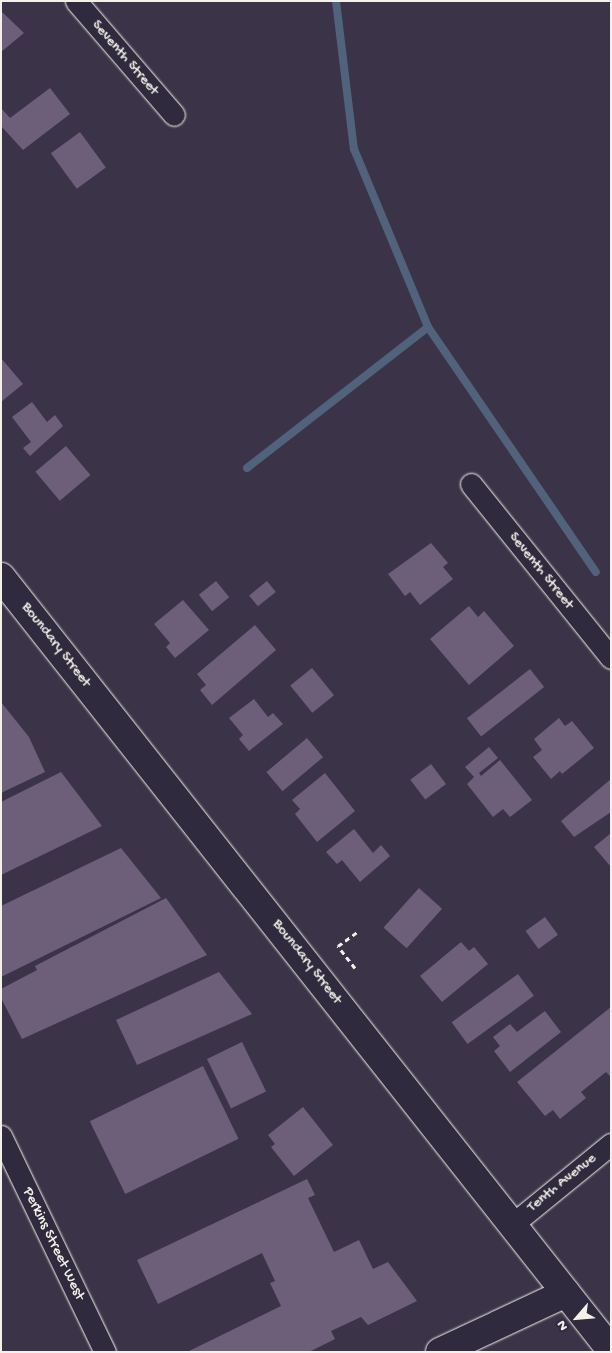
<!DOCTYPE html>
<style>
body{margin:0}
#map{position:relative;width:612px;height:1353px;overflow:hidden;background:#3b3449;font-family:"Gochi Hand",sans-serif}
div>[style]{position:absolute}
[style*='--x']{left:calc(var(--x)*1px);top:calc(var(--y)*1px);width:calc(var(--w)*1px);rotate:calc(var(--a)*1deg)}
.stream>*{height:8px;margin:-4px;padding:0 4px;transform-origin:4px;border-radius:4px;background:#51637c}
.building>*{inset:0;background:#6d5e7a;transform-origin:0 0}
.path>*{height:3px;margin-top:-1.5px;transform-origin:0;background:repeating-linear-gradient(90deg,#f4f1e8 0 5px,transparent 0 9px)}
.roads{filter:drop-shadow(0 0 1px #f4f1e8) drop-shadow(0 0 1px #f4f1e8)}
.street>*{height:21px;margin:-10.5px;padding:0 10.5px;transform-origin:10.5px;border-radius:10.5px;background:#2f2a3d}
.secondary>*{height:28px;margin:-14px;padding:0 14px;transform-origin:14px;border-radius:14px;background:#2f2a3d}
span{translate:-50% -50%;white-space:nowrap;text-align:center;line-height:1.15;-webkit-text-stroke:4px #2f2a3d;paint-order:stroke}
.street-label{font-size:15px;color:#f4f1e8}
.frame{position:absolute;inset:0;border:2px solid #f4f1e8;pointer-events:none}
.north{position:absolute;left:552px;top:1293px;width:50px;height:50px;-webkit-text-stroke:4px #2f2a3d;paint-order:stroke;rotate:243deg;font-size:14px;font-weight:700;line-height:20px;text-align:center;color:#f4f1e8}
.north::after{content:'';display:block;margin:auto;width:18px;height:22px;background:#f4f1e8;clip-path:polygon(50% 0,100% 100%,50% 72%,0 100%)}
</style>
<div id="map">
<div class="stream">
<div style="--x:336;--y:1;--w:149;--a:83.1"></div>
<div style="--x:354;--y:149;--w:193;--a:67.4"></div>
<div style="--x:428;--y:327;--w:297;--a:55.6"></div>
<div style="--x:247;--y:468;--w:229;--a:-37.9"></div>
</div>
<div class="building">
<div style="clip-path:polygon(1px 11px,24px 33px,1px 52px)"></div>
<div style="clip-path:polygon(50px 88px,70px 114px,23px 150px,1px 126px,1px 108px,10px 118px)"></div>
<div style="left:80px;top:132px;width:44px;height:36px;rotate:54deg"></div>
<div style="clip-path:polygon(1px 358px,23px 384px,1px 402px)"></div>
<div style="clip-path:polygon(32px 402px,47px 422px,55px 415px,63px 426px,30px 456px,23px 448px,31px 442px,12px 417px)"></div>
<div style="left:66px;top:446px;width:38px;height:40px;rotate:50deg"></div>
<div style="clip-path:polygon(431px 543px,448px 563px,443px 567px,453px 579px,420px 605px,410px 592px,405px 596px,388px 574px)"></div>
<div style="left:216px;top:581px;width:21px;height:22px;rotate:51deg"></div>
<div style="left:267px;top:581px;width:14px;height:23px;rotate:51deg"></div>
<div style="clip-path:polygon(183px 600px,209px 630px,175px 658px,166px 647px,170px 643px,154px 624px)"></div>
<div style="clip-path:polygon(469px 606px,478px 617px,484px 611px,514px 646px,469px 685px,430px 639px)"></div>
<div style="clip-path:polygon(255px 625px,276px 650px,212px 705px,200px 690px,206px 685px,197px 674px)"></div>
<div style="left:312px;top:668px;width:35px;height:28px;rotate:51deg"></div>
<div style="left:530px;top:669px;width:23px;height:80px;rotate:52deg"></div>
<div style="clip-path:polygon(254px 699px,268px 717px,273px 713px,283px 724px,249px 751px,239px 739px,243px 735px,229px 718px)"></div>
<div style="clip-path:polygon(1px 702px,29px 737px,45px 772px,1px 793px)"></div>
<div style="clip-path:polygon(559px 718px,565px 726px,572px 721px,594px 748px,562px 774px,560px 771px,551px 779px,533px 757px,542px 750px,534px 739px)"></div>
<div style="left:307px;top:738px;width:25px;height:53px;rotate:50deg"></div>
<div style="clip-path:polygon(489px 747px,498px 758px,479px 773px,481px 776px,500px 760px,532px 800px,510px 817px,503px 809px,493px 817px,467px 784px,474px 777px,465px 767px)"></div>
<div style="left:431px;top:764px;width:25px;height:26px;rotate:53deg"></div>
<div style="clip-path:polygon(61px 772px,102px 826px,1px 875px,1px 802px)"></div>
<div style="clip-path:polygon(325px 773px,355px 811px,317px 842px,295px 814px,300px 809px,292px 800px)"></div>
<div style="clip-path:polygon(611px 779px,611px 812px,574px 837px,561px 821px)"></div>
<div style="clip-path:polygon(354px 829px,373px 853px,381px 845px,390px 856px,360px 882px,342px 860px,337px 864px,326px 852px)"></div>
<div style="clip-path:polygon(611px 833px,611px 867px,594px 847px)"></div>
<div style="clip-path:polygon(121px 848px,161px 898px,1px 977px,1px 906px)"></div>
<div style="left:419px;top:888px;width:31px;height:53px;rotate:42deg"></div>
<div style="clip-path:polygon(166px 898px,207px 955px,22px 1039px,1px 998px,1px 989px,37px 970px,35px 966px)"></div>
<div style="left:545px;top:917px;width:22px;height:24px;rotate:54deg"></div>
<div style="clip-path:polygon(461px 942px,469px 951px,474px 947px,488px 964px,442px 1002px,420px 976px)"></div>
<div style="clip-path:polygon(219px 972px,252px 1014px,137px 1065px,116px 1020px)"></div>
<div style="left:518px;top:974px;width:27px;height:82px;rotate:54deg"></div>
<div style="clip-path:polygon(611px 1007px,611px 1077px,606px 1072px,581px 1092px,586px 1098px,560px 1119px,553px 1110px,545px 1116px,517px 1082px)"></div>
<div style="clip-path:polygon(545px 1011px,561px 1032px,510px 1072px,494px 1051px,500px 1046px,493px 1037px,510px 1024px,517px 1032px)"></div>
<div style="left:242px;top:1042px;width:55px;height:39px;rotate:64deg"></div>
<div style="left:203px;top:1066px;width:81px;height:126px;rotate:64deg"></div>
<div style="clip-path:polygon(303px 1107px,333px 1145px,294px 1176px,271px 1147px,275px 1144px,268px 1135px)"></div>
<div style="clip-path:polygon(307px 1179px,315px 1195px,308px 1198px,334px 1252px,359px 1240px,373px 1269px,388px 1262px,417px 1301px,368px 1325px,361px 1317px,331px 1331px,335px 1339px,309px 1352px,187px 1352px,281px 1306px,270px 1283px,275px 1281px,262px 1253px,158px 1304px,137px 1260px)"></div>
</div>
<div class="path">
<div style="--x:355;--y:968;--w:28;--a:-128"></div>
<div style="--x:338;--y:946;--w:24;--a:-36"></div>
</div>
<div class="roads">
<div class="street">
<div style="--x:76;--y:1;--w:150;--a:49.3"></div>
<div style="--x:471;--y:484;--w:223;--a:51.2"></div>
<div style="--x:1;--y:1136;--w:240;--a:64.3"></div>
<div style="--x:514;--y:1223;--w:125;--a:-39.2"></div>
</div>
<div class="secondary">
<div style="--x:1;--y:577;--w:985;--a:51.72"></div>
<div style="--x:440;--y:1352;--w:139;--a:-25.1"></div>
</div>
</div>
<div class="street-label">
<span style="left:125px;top:58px;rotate:49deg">Seventh Street</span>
<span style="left:541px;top:571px;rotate:51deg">Seventh Street</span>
<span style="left:56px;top:645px;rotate:52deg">Boundary Street</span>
<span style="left:307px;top:962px;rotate:52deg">Boundary Street</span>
<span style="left:562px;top:1183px;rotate:-39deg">Tenth Avenue</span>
<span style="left:53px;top:1244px;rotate:64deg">Perkins Street West</span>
</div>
<div class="frame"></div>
<div class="north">N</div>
</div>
